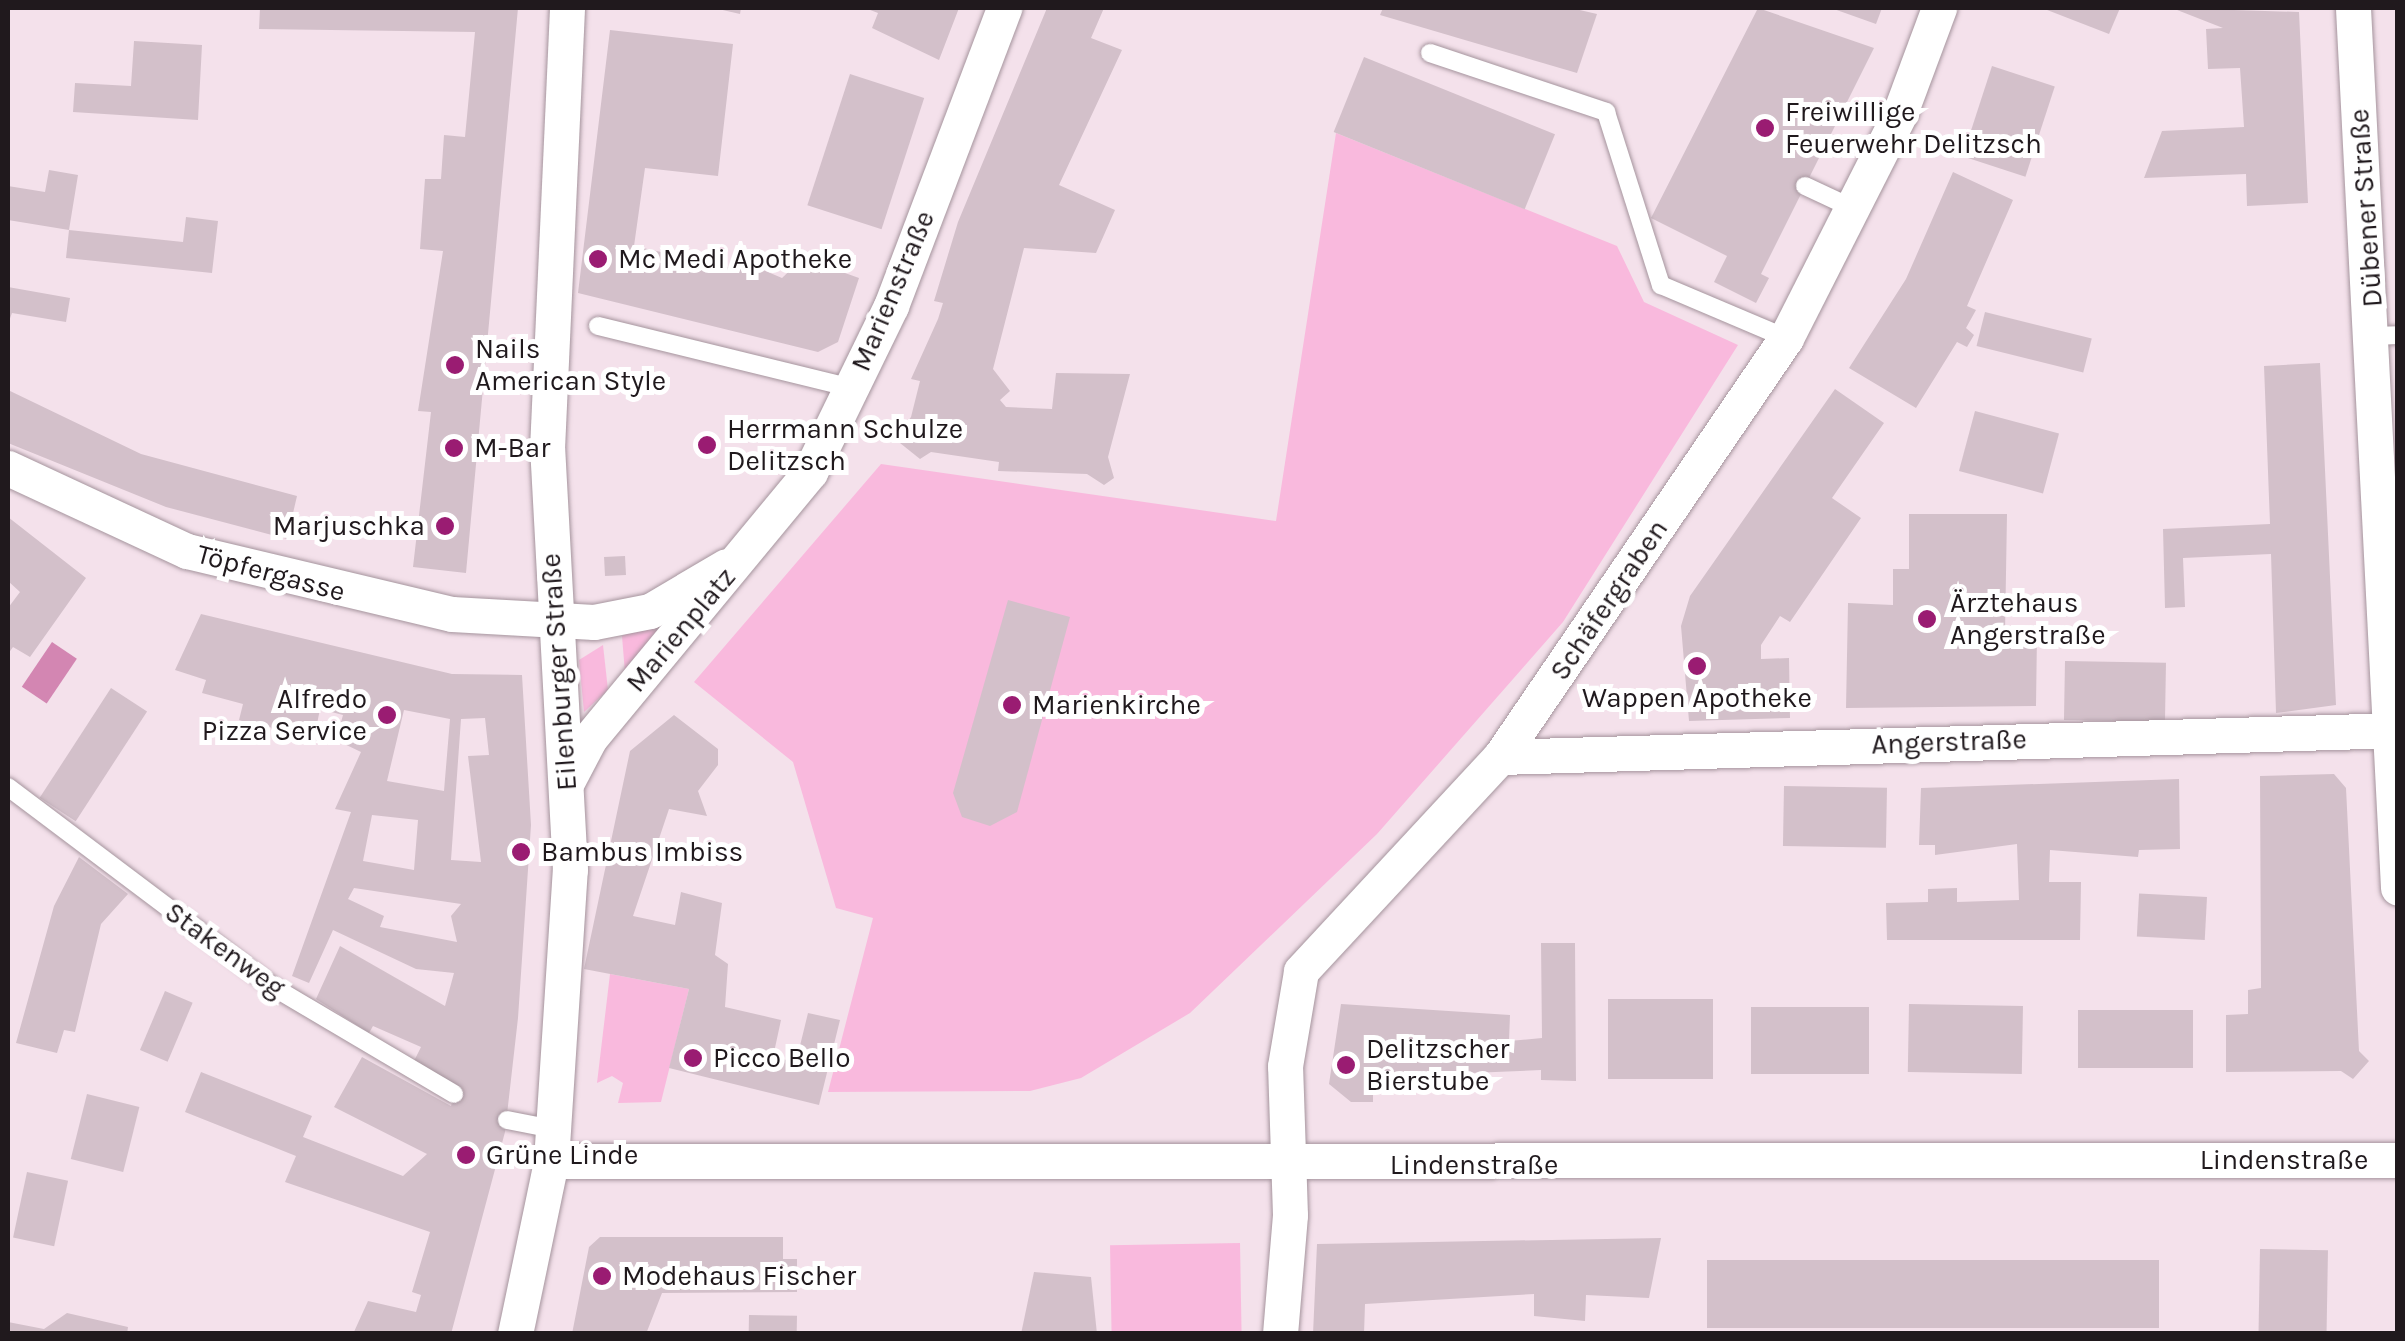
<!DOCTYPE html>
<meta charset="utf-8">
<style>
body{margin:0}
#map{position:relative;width:2405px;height:1341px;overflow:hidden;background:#f4e1eb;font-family:Karla,sans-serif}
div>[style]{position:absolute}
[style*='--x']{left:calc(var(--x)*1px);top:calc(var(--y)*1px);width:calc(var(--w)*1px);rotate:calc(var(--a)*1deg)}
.green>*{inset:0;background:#f9b9dd;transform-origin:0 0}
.water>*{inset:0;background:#d386b2;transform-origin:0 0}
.building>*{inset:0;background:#d3c0ca;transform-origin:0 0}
.roads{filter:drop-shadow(0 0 2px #a5949d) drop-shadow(0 0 2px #a5949d)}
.service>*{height:18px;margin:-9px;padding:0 9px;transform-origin:9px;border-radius:9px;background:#fff}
.minor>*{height:35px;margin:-17.5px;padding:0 17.5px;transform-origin:17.5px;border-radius:17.5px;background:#fff}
.dots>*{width:28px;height:28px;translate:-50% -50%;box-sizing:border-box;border:5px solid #fff;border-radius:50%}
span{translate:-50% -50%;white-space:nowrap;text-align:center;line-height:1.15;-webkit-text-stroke:10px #fff;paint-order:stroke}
.poi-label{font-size:28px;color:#20191d}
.left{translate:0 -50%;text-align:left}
.right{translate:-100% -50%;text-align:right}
.street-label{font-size:28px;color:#20191d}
.frame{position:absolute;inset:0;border:10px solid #20191d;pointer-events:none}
</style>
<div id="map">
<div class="green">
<div style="clip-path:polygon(1336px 133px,1617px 246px,1644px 302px,1738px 345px,1563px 622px,1377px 834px,1190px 1013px,1081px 1078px,1030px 1091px,828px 1092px,873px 918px,836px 908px,793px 762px,694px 682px,881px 464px,1276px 521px)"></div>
<div style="clip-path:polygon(679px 607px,625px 673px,622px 636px)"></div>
<div style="clip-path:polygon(603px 645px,608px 690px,584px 712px,579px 660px)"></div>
<div style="clip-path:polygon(610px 974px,689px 989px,661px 1102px,618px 1103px,623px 1083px,612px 1076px,597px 1083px)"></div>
<div style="left:1240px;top:1243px;width:90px;height:130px;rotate:89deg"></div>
</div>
<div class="water">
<div style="left:52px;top:642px;width:30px;height:54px;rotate:34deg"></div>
</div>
<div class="building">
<div style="clip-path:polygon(260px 8px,518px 8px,466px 573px,413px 567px,431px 412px,418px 411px,443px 251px,420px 249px,425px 179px,441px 179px,444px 135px,465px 137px,475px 32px,259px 29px)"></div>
<div style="clip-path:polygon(714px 8px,741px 8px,740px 14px)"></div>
<div style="clip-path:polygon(865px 8px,959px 8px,939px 60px,872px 28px,878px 13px)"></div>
<div style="clip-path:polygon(1047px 8px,1104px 8px,1091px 38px,1122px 50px,1059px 185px,1115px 210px,1096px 253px,1024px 248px,993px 369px,1010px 391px,1000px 400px,1006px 407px,1052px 409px,1056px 373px,1130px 374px,1108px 457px,1114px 478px,1104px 485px,1087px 474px,998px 471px,999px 462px,931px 452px,920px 459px,895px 439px,911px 417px,920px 381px,911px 379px,938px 319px,943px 303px,934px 301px,958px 222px)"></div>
<div style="clip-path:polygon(1383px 8px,1571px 8px,1597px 14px,1577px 73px,1380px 15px)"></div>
<div style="clip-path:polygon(1758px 8px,1874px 48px,1761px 274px,1769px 278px,1756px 303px,1714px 282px,1727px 256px,1651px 218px)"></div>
<div style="clip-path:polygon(1831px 8px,1882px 8px,1876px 24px)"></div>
<div style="clip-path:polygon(2042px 8px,2120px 8px,2109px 34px)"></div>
<div style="clip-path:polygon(2172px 8px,2299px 12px,2308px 203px,2247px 206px,2246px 174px,2144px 178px,2162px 131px,2244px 127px,2240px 68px,2208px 69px,2206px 29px,2223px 28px)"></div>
<div style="clip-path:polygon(610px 30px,733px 44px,718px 176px,645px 168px,634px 246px,733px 268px,735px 258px,782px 278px,803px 258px,859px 278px,838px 342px,818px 352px,578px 293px)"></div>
<div style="clip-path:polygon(134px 41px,202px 45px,198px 120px,73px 112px,75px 83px,131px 86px)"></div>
<div style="left:1364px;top:57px;width:206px;height:81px;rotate:22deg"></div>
<div style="left:1992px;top:66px;width:66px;height:95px;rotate:18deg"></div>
<div style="left:850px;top:74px;width:78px;height:138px;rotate:18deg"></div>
<div style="clip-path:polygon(49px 170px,78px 175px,69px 230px,8px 220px,8px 186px,45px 192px)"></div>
<div style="clip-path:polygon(1953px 172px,2013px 200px,1967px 306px,1976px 310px,1966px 328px,1974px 335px,1967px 347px,1957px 342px,1916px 408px,1849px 368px,1906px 279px)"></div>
<div style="clip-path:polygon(186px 217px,218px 221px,212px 273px,66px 258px,69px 230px,183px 242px)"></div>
<div style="clip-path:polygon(8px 287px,70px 298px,66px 322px,12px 313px,8px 324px)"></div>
<div style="left:1985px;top:312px;width:110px;height:35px;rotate:14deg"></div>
<div style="clip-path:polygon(2320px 363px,2336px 705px,2276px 713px,2271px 554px,2183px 558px,2185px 607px,2165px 608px,2163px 529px,2270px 524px,2264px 366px)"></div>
<div style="clip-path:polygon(1835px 389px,1884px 423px,1832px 498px,1861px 518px,1790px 622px,1780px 616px,1761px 645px,1761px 659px,1789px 658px,1790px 718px,1689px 721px,1681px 626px,1690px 596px)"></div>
<div style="clip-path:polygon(8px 390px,141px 454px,297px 496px,287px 539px,166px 507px,8px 443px)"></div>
<div style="left:1975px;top:411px;width:87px;height:62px;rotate:15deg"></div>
<div style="clip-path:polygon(1909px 514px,2007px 514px,2005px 633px,2037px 634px,2036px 706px,1846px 708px,1848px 603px,1893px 605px,1893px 569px,1909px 569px)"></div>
<div style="clip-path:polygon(8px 517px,86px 578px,30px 657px,13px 647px,8px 654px,8px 608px,20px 592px,8px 581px)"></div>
<div style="left:625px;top:556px;width:19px;height:21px;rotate:87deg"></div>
<div style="clip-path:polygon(1008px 600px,1070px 617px,1017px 812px,990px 826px,962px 817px,953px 793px)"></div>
<div style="clip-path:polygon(evenodd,201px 614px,452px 674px,522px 675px,531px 825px,518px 1018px,505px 1132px,451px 1334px,353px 1334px,368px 1301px,416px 1312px,421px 1295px,412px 1292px,430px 1232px,285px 1182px,296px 1156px,185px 1112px,201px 1072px,312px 1116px,303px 1137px,403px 1176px,427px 1154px,334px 1107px,362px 1057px,451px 1106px,457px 1085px,414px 1061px,421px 1047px,373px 1026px,369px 1033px,316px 999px,340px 946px,445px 1006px,454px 973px,416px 969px,333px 930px,309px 983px,292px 976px,351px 812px,335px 809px,361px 752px,336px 740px,343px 715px,320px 709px,315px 734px,254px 725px,239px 720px,243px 704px,202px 693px,206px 680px,175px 670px,201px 614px,404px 710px,450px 719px,444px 791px,387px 781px,404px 710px,201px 614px,485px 718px,489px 755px,468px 756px,481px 862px,451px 860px,461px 719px,485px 718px,201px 614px,372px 815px,418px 820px,414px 870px,363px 861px,372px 815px,201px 614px,354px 888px,461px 904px,451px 916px,457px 942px,380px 927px,384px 916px,348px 899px,354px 888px)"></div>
<div style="left:2065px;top:661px;width:101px;height:59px;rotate:1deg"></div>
<div style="left:111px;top:688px;width:43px;height:131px;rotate:33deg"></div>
<div style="clip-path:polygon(674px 715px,718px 749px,718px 765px,698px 791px,707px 816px,669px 809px,633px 916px,675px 925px,681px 892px,722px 903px,715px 955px,728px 964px,725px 1007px,781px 1020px,773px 1057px,796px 1062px,808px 1013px,840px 1020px,819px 1105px,669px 1068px,689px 989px,584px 969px,630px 751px)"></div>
<div style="clip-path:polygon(2334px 774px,2346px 788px,2359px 1051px,2369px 1061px,2353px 1079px,2341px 1071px,2226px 1072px,2226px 1015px,2248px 1014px,2248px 990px,2261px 988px,2260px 776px)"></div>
<div style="clip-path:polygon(2179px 779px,2180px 849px,2139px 850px,2138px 857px,2050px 850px,2049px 882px,2081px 882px,2080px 940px,1887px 940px,1886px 903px,1928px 902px,1928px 889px,1957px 888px,1957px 902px,2019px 900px,2017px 844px,1935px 855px,1935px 845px,1919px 845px,1921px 788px)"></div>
<div style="left:1784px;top:786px;width:103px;height:60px;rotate:1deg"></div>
<div style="clip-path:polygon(79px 857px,128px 894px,101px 924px,75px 1032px,64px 1030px,57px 1053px,16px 1043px,54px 906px)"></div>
<div style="left:2207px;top:897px;width:43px;height:68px;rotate:93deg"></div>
<div style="clip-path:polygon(1541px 943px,1575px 943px,1576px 1081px,1541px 1080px,1541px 1070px,1373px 1077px,1373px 1102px,1351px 1102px,1329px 1084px,1341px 1004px,1510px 1015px,1509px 1041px,1542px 1038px)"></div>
<div style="left:165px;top:991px;width:30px;height:64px;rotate:23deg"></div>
<div style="left:1608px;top:999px;width:105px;height:80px"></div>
<div style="left:1909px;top:1004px;width:114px;height:68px;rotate:1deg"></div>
<div style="left:1751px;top:1007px;width:118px;height:67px"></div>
<div style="left:2078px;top:1010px;width:115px;height:58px"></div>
<div style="left:87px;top:1094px;width:54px;height:67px;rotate:14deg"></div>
<div style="left:27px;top:1172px;width:42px;height:67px;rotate:12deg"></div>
<div style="clip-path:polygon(600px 1237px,783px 1237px,783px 1259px,797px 1259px,797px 1292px,662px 1293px,646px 1334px,572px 1334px,589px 1247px)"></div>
<div style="clip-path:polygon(1661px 1238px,1649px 1298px,1586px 1295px,1585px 1321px,1534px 1316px,1534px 1294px,1365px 1304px,1364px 1334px,1313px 1334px,1317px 1244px)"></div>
<div style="left:2260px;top:1249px;width:68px;height:85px;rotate:1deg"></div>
<div style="left:2159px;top:1260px;width:68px;height:452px;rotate:90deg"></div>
<div style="clip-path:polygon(1034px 1272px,1091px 1277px,1097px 1334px,1021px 1334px)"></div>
<div style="clip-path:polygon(67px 1313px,128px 1327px,127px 1334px,8px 1334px,8px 1322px,44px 1329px)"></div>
<div style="left:749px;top:1315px;width:48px;height:19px;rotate:1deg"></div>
</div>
<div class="roads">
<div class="service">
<div style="--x:1430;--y:53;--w:186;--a:18.5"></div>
<div style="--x:1606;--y:112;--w:182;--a:72.4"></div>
<div style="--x:1661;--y:285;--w:136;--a:23"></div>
<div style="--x:1805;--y:186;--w:54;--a:25.1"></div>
<div style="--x:598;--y:326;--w:262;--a:13.7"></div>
<div style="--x:2373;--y:336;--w:25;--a:-2"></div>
<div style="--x:8;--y:787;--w:334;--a:37"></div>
<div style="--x:275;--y:988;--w:208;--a:30.6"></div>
<div style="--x:507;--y:1120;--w:47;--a:11.1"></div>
</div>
<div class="minor">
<div style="--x:2353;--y:8;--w:881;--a:87.07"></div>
<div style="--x:8;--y:468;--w:197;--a:24.9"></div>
<div style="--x:187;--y:551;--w:272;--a:13.4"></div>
<div style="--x:452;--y:614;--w:142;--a:3.2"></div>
<div style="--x:594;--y:622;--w:57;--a:-11.1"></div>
<div style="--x:650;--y:611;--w:88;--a:-30.6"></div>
<div style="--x:1500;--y:757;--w:898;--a:-1.72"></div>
<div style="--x:568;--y:780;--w:47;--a:-62.4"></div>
<div style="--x:590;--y:738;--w:345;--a:-50.4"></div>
<div style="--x:810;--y:472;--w:185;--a:-64"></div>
<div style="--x:891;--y:306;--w:319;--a:-69.2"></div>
<div style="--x:551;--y:1161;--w:1847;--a:-0.03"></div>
<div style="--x:515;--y:1334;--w:177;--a:-78.2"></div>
<div style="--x:551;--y:1161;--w:292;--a:-86.3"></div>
<div style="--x:570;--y:870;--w:422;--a:-93.1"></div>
<div style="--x:547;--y:449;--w:441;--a:-87.4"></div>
<div style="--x:1280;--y:1334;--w:119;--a:-85.2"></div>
<div style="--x:1290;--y:1215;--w:149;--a:-91.9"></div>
<div style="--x:1285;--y:1066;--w:96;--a:-80.4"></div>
<div style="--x:1301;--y:971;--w:292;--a:-47.1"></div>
<div style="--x:1500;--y:757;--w:507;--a:-55.68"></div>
<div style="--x:1786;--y:338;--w:252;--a:-63.1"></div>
<div style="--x:1900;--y:113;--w:112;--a:-69.6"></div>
</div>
</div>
<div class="dots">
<div style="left:1765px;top:128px;background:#9a1c72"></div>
<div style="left:598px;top:259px;background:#9a1c72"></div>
<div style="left:455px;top:365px;background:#9a1c72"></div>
<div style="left:707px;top:445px;background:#9a1c72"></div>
<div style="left:454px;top:448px;background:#9a1c72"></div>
<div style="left:445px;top:526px;background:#9a1c72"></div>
<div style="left:1927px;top:619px;background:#9a1c72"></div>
<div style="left:1697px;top:666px;background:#9a1c72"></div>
<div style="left:1012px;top:705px;background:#9a1c72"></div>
<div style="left:387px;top:715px;background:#9a1c72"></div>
<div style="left:521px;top:852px;background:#9a1c72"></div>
<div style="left:693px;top:1058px;background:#9a1c72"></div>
<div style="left:1346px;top:1065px;background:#9a1c72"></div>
<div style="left:466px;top:1155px;background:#9a1c72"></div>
<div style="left:602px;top:1276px;background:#9a1c72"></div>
</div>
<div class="poi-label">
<span class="left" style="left:1785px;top:128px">Freiwillige<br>Feuerwehr Delitzsch</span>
<span class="left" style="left:618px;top:259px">Mc Medi Apotheke</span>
<span class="left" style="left:475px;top:365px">Nails<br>American Style</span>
<span class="left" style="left:727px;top:445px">Herrmann Schulze<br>Delitzsch</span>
<span class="left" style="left:474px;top:448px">M-Bar</span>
<span class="right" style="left:425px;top:526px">Marjuschka</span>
<span class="left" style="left:1950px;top:619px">Ärztehaus<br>Angerstraße</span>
<span style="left:1697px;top:698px">Wappen Apotheke</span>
<span class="right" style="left:367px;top:715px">Alfredo<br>Pizza Service</span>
<span class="left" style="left:1032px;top:705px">Marienkirche</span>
<span class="left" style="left:541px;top:852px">Bambus Imbiss</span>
<span class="left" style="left:1366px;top:1065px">Delitzscher<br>Bierstube</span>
<span class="left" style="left:713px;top:1058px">Picco Bello</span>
<span class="left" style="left:486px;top:1155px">Grüne Linde</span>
<span class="left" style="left:622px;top:1276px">Modehaus Fischer</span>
</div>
<div class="street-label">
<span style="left:2366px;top:208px;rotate:-94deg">Dübener Straße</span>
<span style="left:893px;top:291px;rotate:-67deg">Marienstraße</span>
<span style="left:271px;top:573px;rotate:15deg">Töpfergasse</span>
<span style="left:1609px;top:600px;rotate:-56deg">Schäfergraben</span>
<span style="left:681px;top:630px;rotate:-50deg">Marienplatz</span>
<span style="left:559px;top:672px;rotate:-94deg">Eilenburger Straße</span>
<span style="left:1949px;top:742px;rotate:-2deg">Angerstraße</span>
<span style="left:225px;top:950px;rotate:36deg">Stakenweg</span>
<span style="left:2284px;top:1160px">Lindenstraße</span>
<span style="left:1474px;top:1165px">Lindenstraße</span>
</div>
<div class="frame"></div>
</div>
